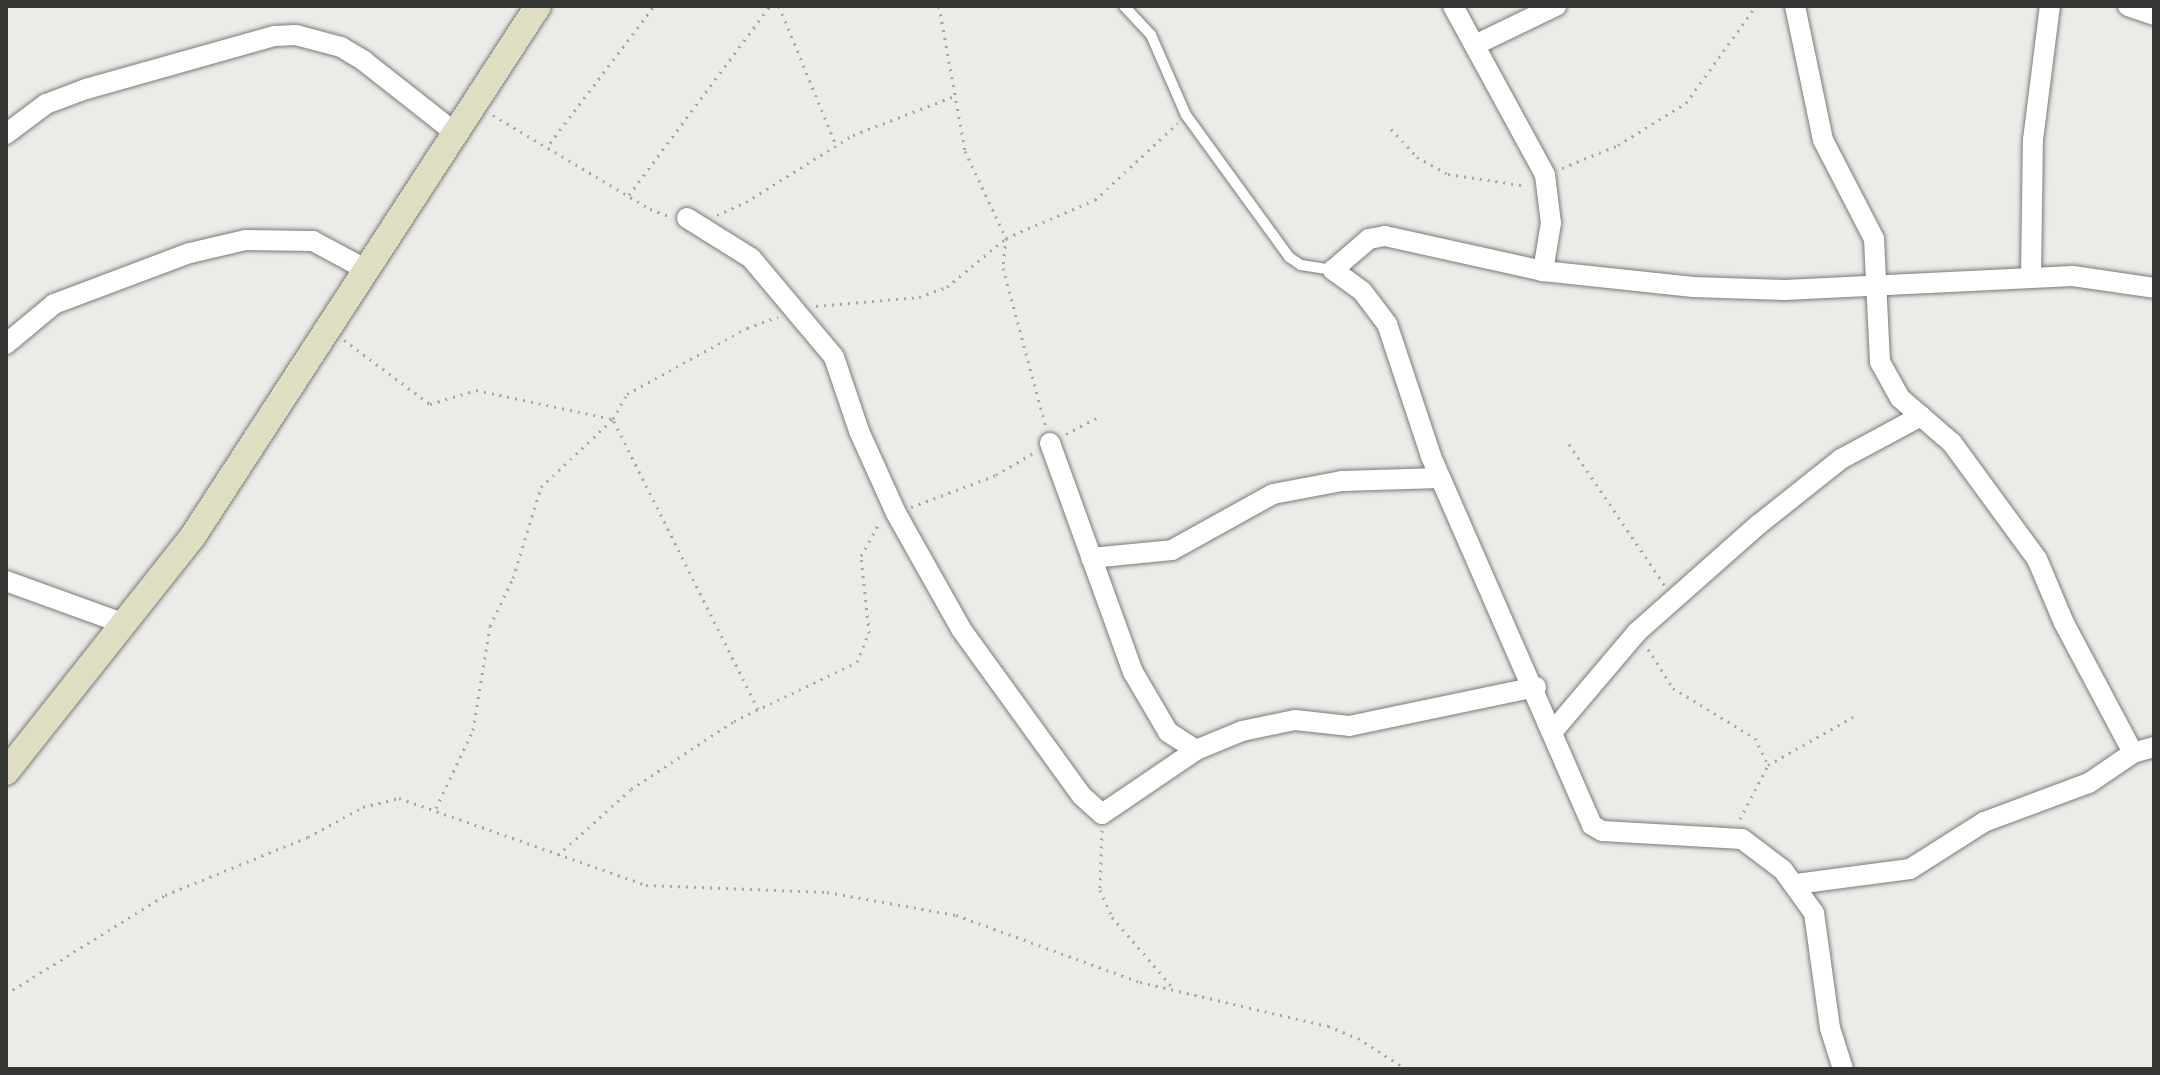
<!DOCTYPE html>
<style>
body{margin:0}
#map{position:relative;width:2160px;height:1075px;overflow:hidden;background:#ebebe8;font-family:Lora,serif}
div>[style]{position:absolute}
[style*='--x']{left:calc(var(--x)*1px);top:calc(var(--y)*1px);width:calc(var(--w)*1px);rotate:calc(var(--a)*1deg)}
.path>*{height:3px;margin-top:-1.5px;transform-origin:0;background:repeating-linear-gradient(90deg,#a7a7a4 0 2px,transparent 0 8px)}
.roads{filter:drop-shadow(0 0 2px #7a7a77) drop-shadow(0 0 2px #7a7a77)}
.service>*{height:10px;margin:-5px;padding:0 5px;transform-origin:5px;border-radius:5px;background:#fff}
.minor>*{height:20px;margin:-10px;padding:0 10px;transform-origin:10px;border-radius:10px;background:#fff}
.secondary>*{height:26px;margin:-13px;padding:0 13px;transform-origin:13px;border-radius:13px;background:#e0dec2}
span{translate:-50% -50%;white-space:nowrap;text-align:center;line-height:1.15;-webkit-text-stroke:8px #f9f9f5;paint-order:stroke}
.frame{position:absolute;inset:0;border:8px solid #353534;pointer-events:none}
</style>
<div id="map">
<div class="path">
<div style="--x:779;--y:6;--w:150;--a:67.7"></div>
<div style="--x:939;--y:6;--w:147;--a:79.8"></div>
<div style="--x:965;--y:151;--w:96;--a:64.8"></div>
<div style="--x:1006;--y:238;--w:30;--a:96"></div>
<div style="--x:1003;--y:268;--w:165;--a:74.9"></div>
<div style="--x:493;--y:115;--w:183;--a:30.9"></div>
<div style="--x:650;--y:209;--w:20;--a:20"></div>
<div style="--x:1391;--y:129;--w:38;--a:47"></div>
<div style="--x:1417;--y:157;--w:35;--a:29"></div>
<div style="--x:1448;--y:174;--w:80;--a:8.6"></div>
<div style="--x:550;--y:143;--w:172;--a:-52.8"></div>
<div style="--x:1562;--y:168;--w:61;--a:-22.3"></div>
<div style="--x:1618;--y:145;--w:80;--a:-31.7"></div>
<div style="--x:1686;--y:103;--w:120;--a:-54.2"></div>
<div style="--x:629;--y:195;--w:236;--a:-53.3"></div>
<div style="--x:717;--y:215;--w:32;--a:-24"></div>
<div style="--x:746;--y:202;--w:126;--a:-32.1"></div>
<div style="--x:853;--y:135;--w:106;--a:-21"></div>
<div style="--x:816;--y:306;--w:103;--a:-5"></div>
<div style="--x:919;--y:297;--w:30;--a:-20"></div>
<div style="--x:947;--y:287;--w:77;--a:-39.7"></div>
<div style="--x:1006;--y:238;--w:97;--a:-23.1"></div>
<div style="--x:1095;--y:200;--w:113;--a:-42.9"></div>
<div style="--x:344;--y:340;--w:107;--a:36.7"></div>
<div style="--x:430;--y:404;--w:48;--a:-16.9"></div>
<div style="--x:476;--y:390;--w:140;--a:12"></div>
<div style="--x:1066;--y:434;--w:36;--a:-28"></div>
<div style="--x:1569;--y:444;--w:171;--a:55.9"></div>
<div style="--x:911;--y:507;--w:91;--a:-20.6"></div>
<div style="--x:996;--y:475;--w:45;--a:-30.5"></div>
<div style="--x:1648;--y:649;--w:46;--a:57.3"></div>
<div style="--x:1673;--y:688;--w:96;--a:31.4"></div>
<div style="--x:1755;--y:738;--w:30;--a:64"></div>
<div style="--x:758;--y:709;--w:324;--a:-116.6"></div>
<div style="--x:613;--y:419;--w:29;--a:-61"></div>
<div style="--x:627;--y:394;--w:137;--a:-28.8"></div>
<div style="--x:747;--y:328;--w:33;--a:-20"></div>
<div style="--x:436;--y:808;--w:86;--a:-64.6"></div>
<div style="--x:473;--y:730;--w:105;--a:-80.7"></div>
<div style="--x:490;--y:626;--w:53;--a:-64.4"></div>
<div style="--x:513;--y:578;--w:95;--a:-72.9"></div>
<div style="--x:541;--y:487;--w:99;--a:-43.4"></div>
<div style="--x:1740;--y:819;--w:61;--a:-62.6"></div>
<div style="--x:1768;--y:765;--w:98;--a:-29.5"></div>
<div style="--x:1102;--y:830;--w:60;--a:91.9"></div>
<div style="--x:1100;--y:890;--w:30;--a:66"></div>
<div style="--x:1112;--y:917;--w:95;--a:49.3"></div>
<div style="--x:558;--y:855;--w:98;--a:-42.1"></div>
<div style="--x:631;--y:789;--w:123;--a:-33.4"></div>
<div style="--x:734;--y:721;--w:136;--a:-25.6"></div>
<div style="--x:857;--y:662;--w:31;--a:-68"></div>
<div style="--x:869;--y:633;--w:77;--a:-95.9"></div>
<div style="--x:861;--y:556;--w:38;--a:-61"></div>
<div style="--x:6;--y:994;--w:187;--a:-31.9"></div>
<div style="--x:165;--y:895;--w:154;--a:-22.1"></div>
<div style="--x:308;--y:837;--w:63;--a:-28.6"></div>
<div style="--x:363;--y:807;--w:37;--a:-14"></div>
<div style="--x:399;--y:798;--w:262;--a:19.4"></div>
<div style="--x:646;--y:885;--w:181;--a:2.2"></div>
<div style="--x:827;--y:892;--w:131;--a:10.1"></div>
<div style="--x:956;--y:915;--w:196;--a:20"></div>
<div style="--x:1140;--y:982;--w:193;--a:13.2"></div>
<div style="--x:1328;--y:1026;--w:32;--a:22"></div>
<div style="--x:1358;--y:1038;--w:57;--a:32.9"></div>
</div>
<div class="roads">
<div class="service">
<div style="--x:1124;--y:6;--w:40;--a:47"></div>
<div style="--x:1151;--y:35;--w:87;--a:66.4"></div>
<div style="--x:1186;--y:115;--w:175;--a:54"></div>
<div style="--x:1289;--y:257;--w:14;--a:34"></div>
<div style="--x:1301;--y:265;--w:32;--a:9"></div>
</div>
<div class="minor">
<div style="--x:1453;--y:6;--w:192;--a:61.4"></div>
<div style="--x:1545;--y:175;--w:48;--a:82.9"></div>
<div style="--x:1551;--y:223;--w:49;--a:99.5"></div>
<div style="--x:1795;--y:6;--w:137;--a:78.2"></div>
<div style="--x:1823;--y:140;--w:111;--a:62.7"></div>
<div style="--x:1874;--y:239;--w:123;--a:87.2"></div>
<div style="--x:1880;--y:362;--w:41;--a:60.9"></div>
<div style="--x:1900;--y:398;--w:69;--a:40.9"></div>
<div style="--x:1952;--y:443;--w:144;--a:53.8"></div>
<div style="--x:2037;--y:559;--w:69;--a:67.1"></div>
<div style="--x:2064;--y:623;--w:147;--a:62"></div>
<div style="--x:2128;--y:6;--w:28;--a:19"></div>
<div style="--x:1477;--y:44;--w:88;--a:-25.7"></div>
<div style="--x:6;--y:134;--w:50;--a:-36.9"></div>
<div style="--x:46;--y:104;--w:43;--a:-20.6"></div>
<div style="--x:86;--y:89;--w:196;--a:-15.7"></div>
<div style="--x:275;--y:36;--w:21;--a:-3"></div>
<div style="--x:296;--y:35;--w:47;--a:14.9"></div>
<div style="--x:341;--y:47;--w:27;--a:31"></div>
<div style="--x:364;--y:61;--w:113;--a:38.2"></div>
<div style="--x:687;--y:218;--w:75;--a:32"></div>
<div style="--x:751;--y:258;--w:129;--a:50"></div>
<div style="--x:834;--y:357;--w:78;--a:71.3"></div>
<div style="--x:859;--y:431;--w:90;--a:65.7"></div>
<div style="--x:896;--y:513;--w:133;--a:60.7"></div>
<div style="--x:961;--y:629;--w:206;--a:54.1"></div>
<div style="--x:1082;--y:796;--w:27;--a:42"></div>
<div style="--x:1102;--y:814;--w:114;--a:-34.2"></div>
<div style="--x:2031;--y:278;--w:138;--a:-89.2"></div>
<div style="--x:2033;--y:140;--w:135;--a:-82.8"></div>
<div style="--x:6;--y:344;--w:62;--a:-39.8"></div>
<div style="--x:54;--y:304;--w:145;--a:-20.6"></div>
<div style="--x:190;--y:253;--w:57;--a:-13.1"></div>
<div style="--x:246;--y:240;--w:67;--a:0.9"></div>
<div style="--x:313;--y:241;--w:61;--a:28.2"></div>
<div style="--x:1050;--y:443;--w:244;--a:70.1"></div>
<div style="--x:1133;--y:672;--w:69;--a:59.7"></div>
<div style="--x:1168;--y:732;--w:33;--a:33"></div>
<div style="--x:1196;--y:750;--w:50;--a:-22.4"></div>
<div style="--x:1242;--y:731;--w:54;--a:-11.7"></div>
<div style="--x:1295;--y:720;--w:54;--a:6.3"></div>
<div style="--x:1349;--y:726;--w:191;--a:-11.8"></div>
<div style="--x:1091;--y:558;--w:81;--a:-5.6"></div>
<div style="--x:1172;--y:550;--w:115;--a:-29"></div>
<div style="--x:1273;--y:494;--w:70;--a:-10.7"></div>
<div style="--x:1342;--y:481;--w:98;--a:-1.8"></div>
<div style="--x:6;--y:581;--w:127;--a:19.9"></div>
<div style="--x:1554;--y:730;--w:128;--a:-49.7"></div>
<div style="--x:1637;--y:632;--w:162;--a:-41.5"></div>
<div style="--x:1758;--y:525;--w:106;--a:-38.5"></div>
<div style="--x:1841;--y:459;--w:91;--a:-28.3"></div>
<div style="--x:1796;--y:884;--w:115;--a:-7.5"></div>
<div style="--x:1910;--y:869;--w:88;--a:-32.4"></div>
<div style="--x:1984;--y:822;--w:112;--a:-20.4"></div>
<div style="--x:2089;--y:783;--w:53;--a:-34.3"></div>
<div style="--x:2133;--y:753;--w:22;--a:-16"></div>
<div style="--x:1843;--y:1069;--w:43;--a:-107.6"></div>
<div style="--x:1830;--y:1028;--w:116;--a:-97.9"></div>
<div style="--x:1814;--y:913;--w:53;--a:-125.8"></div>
<div style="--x:1783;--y:870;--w:51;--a:-142.9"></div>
<div style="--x:1742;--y:839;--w:140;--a:-176.7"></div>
<div style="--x:1602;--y:831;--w:12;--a:-149"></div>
<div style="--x:1592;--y:825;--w:403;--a:-113.6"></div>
<div style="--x:1431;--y:456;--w:139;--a:-108.4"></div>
<div style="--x:1387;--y:324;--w:41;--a:-127.1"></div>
<div style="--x:1362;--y:291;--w:36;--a:-144"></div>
<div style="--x:1333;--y:270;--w:48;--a:-40.7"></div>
<div style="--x:1369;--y:239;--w:16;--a:-11"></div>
<div style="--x:1385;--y:236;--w:162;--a:12.5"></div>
<div style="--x:1543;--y:271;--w:151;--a:6.1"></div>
<div style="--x:1693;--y:287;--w:92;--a:1.9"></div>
<div style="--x:1785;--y:290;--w:288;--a:-2.8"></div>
<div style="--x:2073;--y:276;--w:82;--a:8.4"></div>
</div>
<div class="secondary">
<div style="--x:6;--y:772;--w:301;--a:-51.6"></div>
<div style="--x:193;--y:536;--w:632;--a:-56.94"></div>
</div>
</div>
<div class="frame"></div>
</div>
